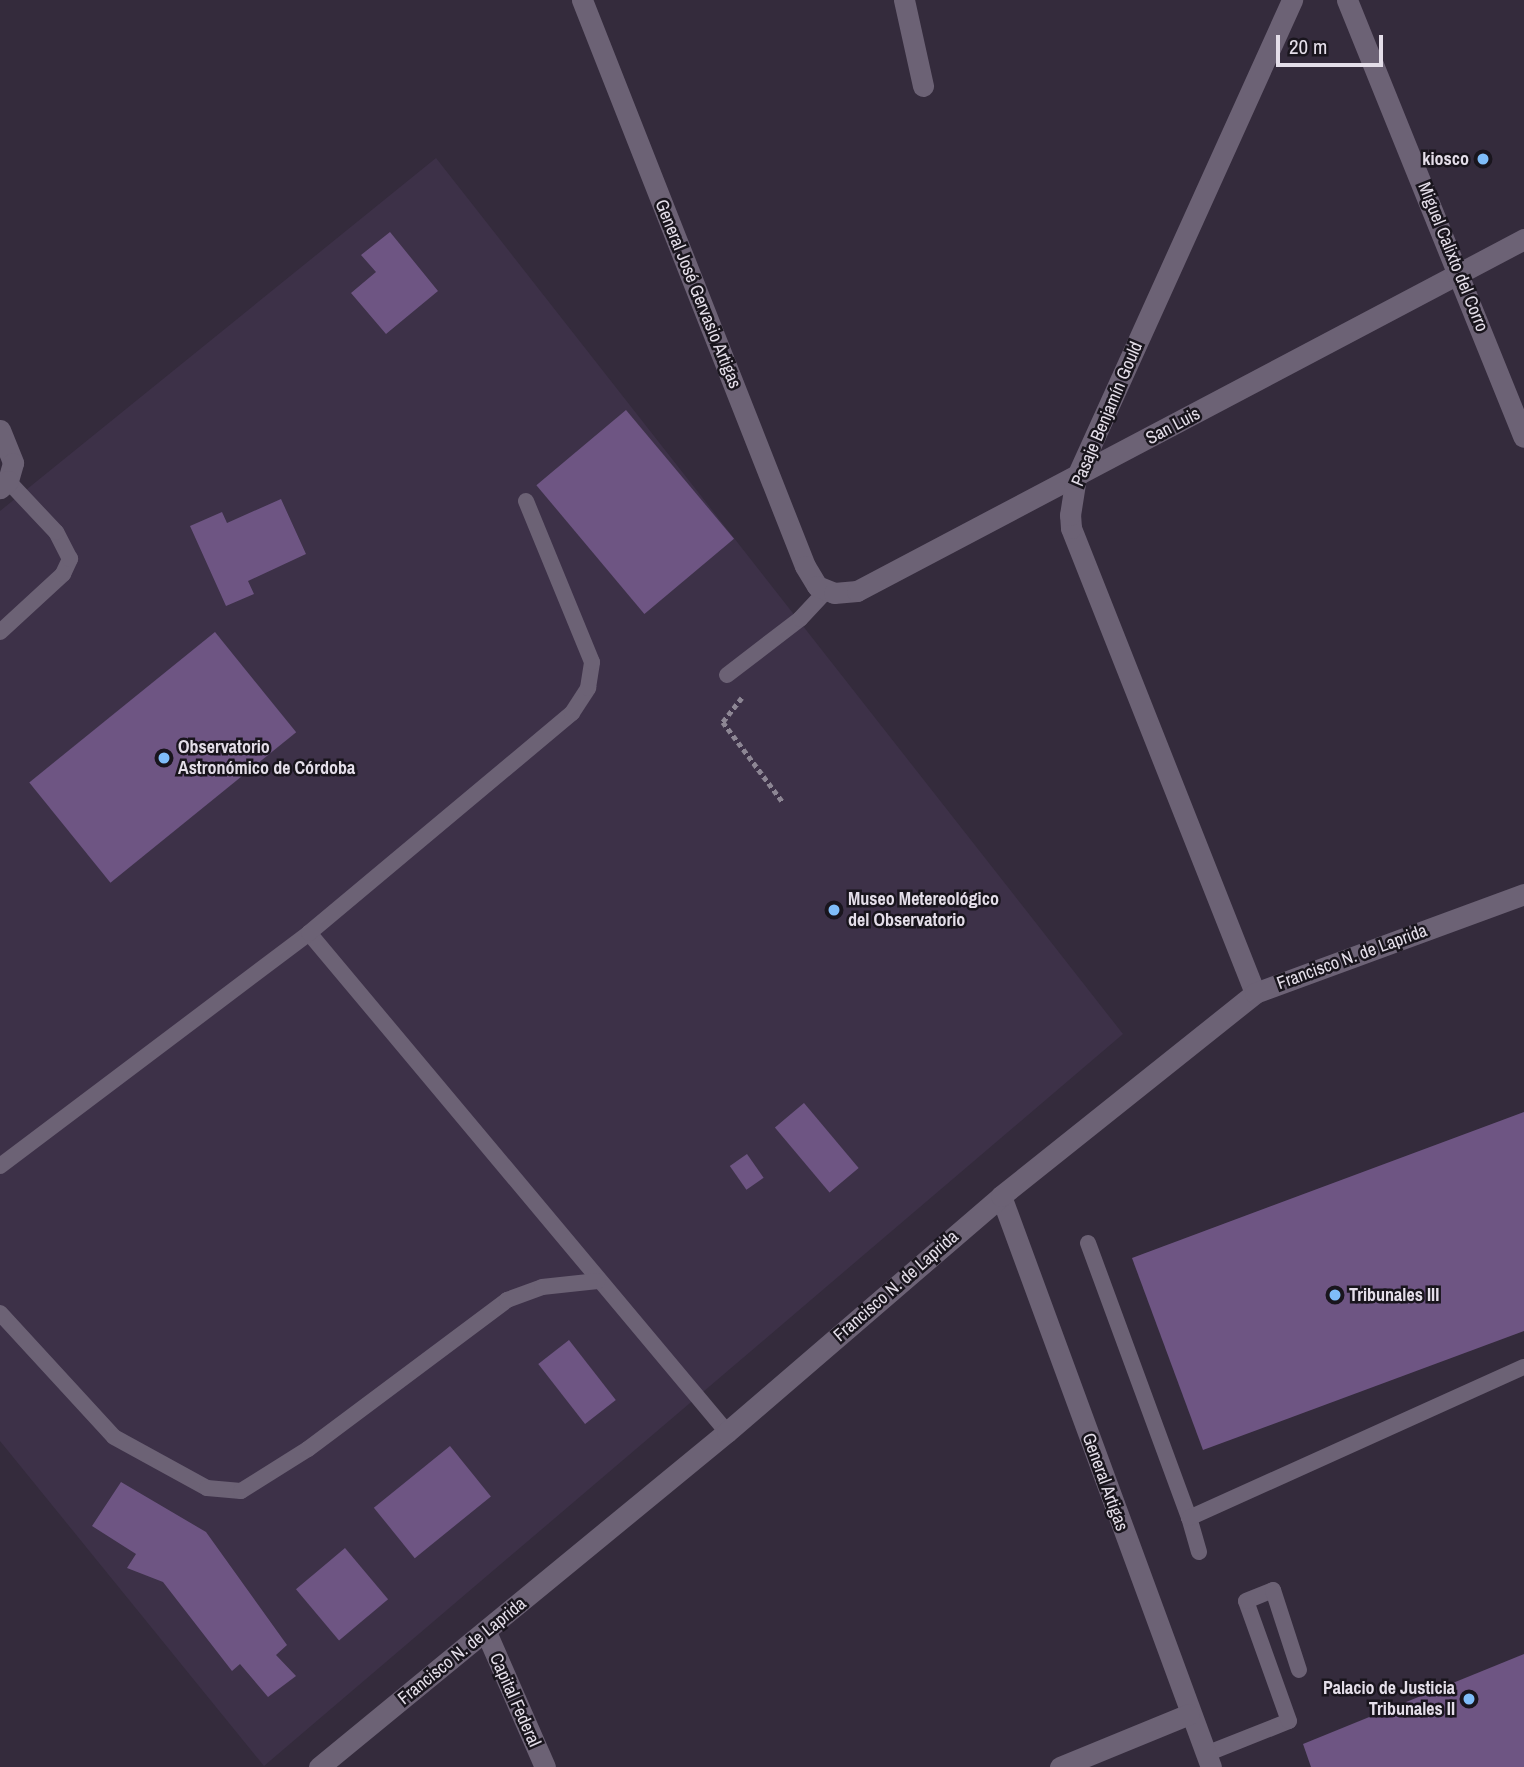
<!DOCTYPE html>
<meta charset="utf-8">
<style>
body{margin:0}
#map{position:relative;width:1524px;height:1767px;overflow:hidden;background:#342b3c;font-family:"Archivo Narrow",sans-serif}
div>[style]{position:absolute}
[style*='--x']{left:calc(var(--x)*1px);top:calc(var(--y)*1px);width:calc(var(--w)*1px);rotate:calc(var(--a)*1deg)}
.built>*{inset:0;background:#3d3148}
.building>*{inset:0;background:#6e5583;transform-origin:0 0}
.path>*{height:4.5px;margin-top:-2.25px;transform-origin:0;background:repeating-linear-gradient(90deg,#8d8694 0 5px,transparent 0 8.5px)}
.service>*{height:16px;margin:-8px;padding:0 8px;transform-origin:8px;border-radius:8px;background:#6c6275}
.minor>*{height:21px;margin:-10.5px;padding:0 10.5px;transform-origin:10.5px;border-radius:10.5px;background:#6c6275}
.dots>*{width:19px;height:19px;translate:-50% -50%;box-sizing:border-box;border:4px solid #19151d;border-radius:50%}
span{translate:-50% -50%;white-space:nowrap;text-align:center;line-height:1.15;-webkit-text-stroke:5px #19151d;paint-order:stroke}
.poi-label{font-size:18px;color:#e4dee9;font-weight:700}
.right{translate:-100% -50%;text-align:right}
.left{translate:0 -50%;text-align:left}
.street-label{font-size:18px;color:#e4dee9}
.scale{position:absolute;left:1276px;top:35px;width:107px;height:32px;box-sizing:border-box;border:4px solid #e4dee9;border-top:0;padding-left:9px;font-size:21px;line-height:24px;white-space:nowrap;color:#e4dee9;-webkit-text-stroke:5px #19151d;paint-order:stroke}
</style>
<div id="map">
<div class="built">
<div style="clip-path:polygon(436px 158px,1123px 1034px,264px 1766px,0 1441px,0 511px)"></div>
</div>
<div class="building">
<div style="clip-path:polygon(390px 232px,438px 291px,386px 334px,351px 293px,376px 272px,361px 255px)"></div>
<div style="left:626px;top:410px;width:168px;height:117px;rotate:50deg"></div>
<div style="clip-path:polygon(281px 499px,306px 554px,248px 581px,254px 594px,226px 606px,190px 526px,222px 512px,227px 523px)"></div>
<div style="left:215px;top:632px;width:129px;height:239px;rotate:51deg"></div>
<div style="left:804px;top:1103px;width:85px;height:38px;rotate:50deg"></div>
<div style="clip-path:polygon(1524px 1112px,1524px 1331px,1203px 1450px,1132px 1258px)"></div>
<div style="left:747px;top:1154px;width:29px;height:21px;rotate:55deg"></div>
<div style="left:569px;top:1340px;width:76px;height:39px;rotate:52deg"></div>
<div style="left:450px;top:1446px;width:65px;height:98px;rotate:51deg"></div>
<div style="clip-path:polygon(121px 1482px,206px 1532px,287px 1645px,276px 1655px,296px 1676px,268px 1697px,240px 1664px,232px 1671px,163px 1582px,127px 1568px,136px 1554px,92px 1526px)"></div>
<div style="left:345px;top:1548px;width:67px;height:64px;rotate:50deg"></div>
<div style="clip-path:polygon(1524px 1654px,1524px 1767px,1311px 1767px,1303px 1744px)"></div>
</div>
<div class="path">
<div style="--x:742;--y:698;--w:31;--a:128"></div>
<div style="--x:723;--y:722;--w:99;--a:53.2"></div>
</div>
<div class="service">
<div style="--x:0;--y:632;--w:86;--a:-42.6"></div>
<div style="--x:63;--y:574;--w:17;--a:-65"></div>
<div style="--x:70;--y:559;--w:30;--a:-117"></div>
<div style="--x:56;--y:532;--w:70;--a:-133.3"></div>
<div style="--x:727;--y:675;--w:92;--a:-37.5"></div>
<div style="--x:800;--y:619;--w:40;--a:-47"></div>
<div style="--x:309;--y:933;--w:651;--a:50.05"></div>
<div style="--x:0;--y:1166;--w:387;--a:-37"></div>
<div style="--x:309;--y:933;--w:343;--a:-39.9"></div>
<div style="--x:572;--y:713;--w:30;--a:-57"></div>
<div style="--x:588;--y:688;--w:26;--a:-81"></div>
<div style="--x:592;--y:662;--w:174;--a:-112.3"></div>
<div style="--x:1088;--y:1243;--w:293;--a:69.8"></div>
<div style="--x:0;--y:1313;--w:168;--a:47.4"></div>
<div style="--x:114;--y:1437;--w:106;--a:28.7"></div>
<div style="--x:207;--y:1488;--w:34;--a:5"></div>
<div style="--x:241;--y:1491;--w:79;--a:-32.1"></div>
<div style="--x:308;--y:1449;--w:249;--a:-36.8"></div>
<div style="--x:507;--y:1300;--w:37;--a:-20"></div>
<div style="--x:542;--y:1287;--w:56;--a:-6.1"></div>
<div style="--x:1199;--y:1552;--w:35;--a:-106"></div>
<div style="--x:1189;--y:1518;--w:367;--a:-24.3"></div>
<div style="--x:1206;--y:1754;--w:89;--a:-21.7"></div>
<div style="--x:1289;--y:1721;--w:127;--a:-109.7"></div>
<div style="--x:1246;--y:1601;--w:29;--a:-22"></div>
<div style="--x:1273;--y:1590;--w:84;--a:72"></div>
</div>
<div class="minor">
<div style="--x:582;--y:0;--w:608;--a:68.5"></div>
<div style="--x:805;--y:566;--w:23;--a:59"></div>
<div style="--x:817;--y:586;--w:18;--a:22"></div>
<div style="--x:834;--y:593;--w:23;--a:-5"></div>
<div style="--x:857;--y:591;--w:754;--a:-27.82"></div>
<div style="--x:904;--y:0;--w:88;--a:77.5"></div>
<div style="--x:1347;--y:0;--w:471;--a:68"></div>
<div style="--x:0;--y:430;--w:35;--a:68"></div>
<div style="--x:13;--y:463;--w:19;--a:106"></div>
<div style="--x:8;--y:481;--w:11;--a:139"></div>
<div style="--x:1255;--y:993;--w:500;--a:-111.59"></div>
<div style="--x:1071;--y:528;--w:13;--a:-94"></div>
<div style="--x:1070;--y:515;--w:37;--a:-81"></div>
<div style="--x:1076;--y:478;--w:525;--a:-65.68"></div>
<div style="--x:1001;--y:1196;--w:608;--a:69.81"></div>
<div style="--x:486;--y:1632;--w:147;--a:66.4"></div>
<div style="--x:319;--y:1767;--w:528;--a:-39.39"></div>
<div style="--x:727;--y:1432;--w:362;--a:-40.7"></div>
<div style="--x:1001;--y:1196;--w:325;--a:-38.6"></div>
<div style="--x:1255;--y:993;--w:287;--a:-20.2"></div>
<div style="--x:1060;--y:1767;--w:139;--a:-22.3"></div>
</div>
<div class="dots">
<div style="left:1483px;top:159px;background:#7fbdf9"></div>
<div style="left:164px;top:758px;background:#7fbdf9"></div>
<div style="left:834px;top:910px;background:#7fbdf9"></div>
<div style="left:1335px;top:1295px;background:#7fbdf9"></div>
<div style="left:1469px;top:1699px;background:#7fbdf9"></div>
</div>
<div class="poi-label">
<span class="right" style="left:1469px;top:159px">kiosco</span>
<span class="left" style="left:178px;top:758px">Observatorio<br>Astronómico de Córdoba</span>
<span class="left" style="left:848px;top:910px">Museo Metereológico<br>del Observatorio</span>
<span class="left" style="left:1349px;top:1295px">Tribunales III</span>
<span class="right" style="left:1455px;top:1699px">Palacio de Justicia<br>Tribunales II</span>
</div>
<div class="street-label">
<span style="left:1453px;top:257px;rotate:68deg">Miguel Calixto del Corro</span>
<span style="left:698px;top:294px;rotate:68deg">General José Gervasio Artigas</span>
<span style="left:1107px;top:414px;rotate:-67deg">Pasaje Benjamín Gould</span>
<span style="left:1173px;top:426px;rotate:-28deg">San Luis</span>
<span style="left:1352px;top:957px;rotate:-20deg">Francisco N. de Laprida</span>
<span style="left:896px;top:1286px;rotate:-41deg">Francisco N. de Laprida</span>
<span style="left:1105px;top:1482px;rotate:70deg">General Artigas</span>
<span style="left:462px;top:1651px;rotate:-39deg">Francisco N. de Laprida</span>
<span style="left:515px;top:1700px;rotate:66deg">Capital Federal</span>
</div>
<div class="scale">20 m</div>
</div>
